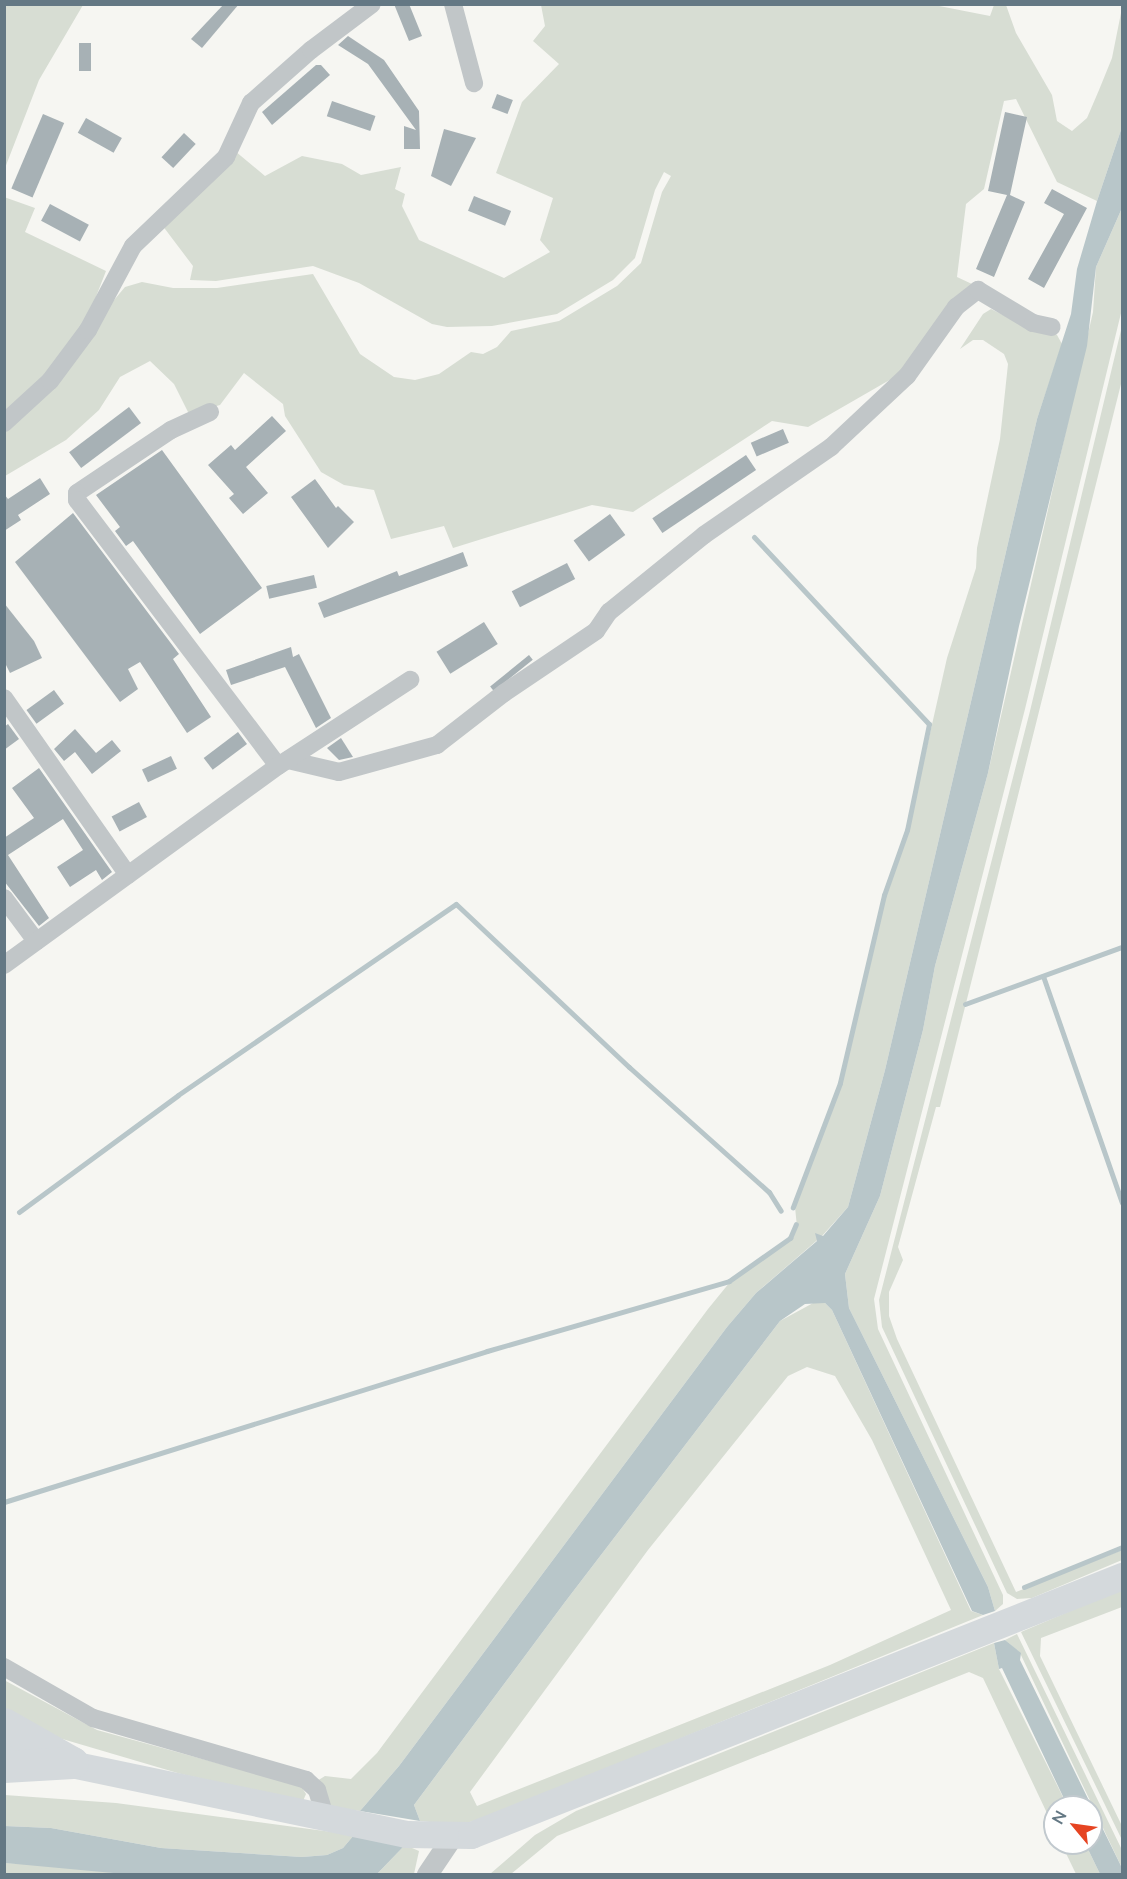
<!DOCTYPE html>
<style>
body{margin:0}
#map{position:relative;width:1127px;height:1879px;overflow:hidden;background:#f6f6f2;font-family:Lato,sans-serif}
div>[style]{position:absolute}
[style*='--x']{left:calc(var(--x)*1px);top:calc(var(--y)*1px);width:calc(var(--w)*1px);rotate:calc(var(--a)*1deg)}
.green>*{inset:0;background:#d7ddd3}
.water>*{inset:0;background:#b8c6c9}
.stream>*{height:5px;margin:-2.5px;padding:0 2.5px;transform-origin:2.5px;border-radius:2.5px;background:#b8c6c9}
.building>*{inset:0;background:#a7b1b5;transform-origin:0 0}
.minor>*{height:18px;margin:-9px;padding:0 9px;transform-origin:9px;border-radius:9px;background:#c1c6c8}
.tertiary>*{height:21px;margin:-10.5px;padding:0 10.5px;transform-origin:10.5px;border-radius:10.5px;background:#c1c6c8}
.primary>*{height:27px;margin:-13.5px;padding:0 13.5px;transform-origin:13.5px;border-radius:13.5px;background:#d4d9dc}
.motorway>*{height:32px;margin:-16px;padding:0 16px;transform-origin:16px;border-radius:16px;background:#d4d9dc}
span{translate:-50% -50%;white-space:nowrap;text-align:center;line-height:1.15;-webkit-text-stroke:6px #fff;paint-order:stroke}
.frame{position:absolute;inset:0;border:6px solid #647884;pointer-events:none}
.north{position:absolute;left:1043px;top:1795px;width:60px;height:60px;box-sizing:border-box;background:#fff;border:2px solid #c1c9ce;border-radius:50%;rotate:299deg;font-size:16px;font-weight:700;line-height:24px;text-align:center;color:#647884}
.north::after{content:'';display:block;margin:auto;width:21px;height:27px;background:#e64422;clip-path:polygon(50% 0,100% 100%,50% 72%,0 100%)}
</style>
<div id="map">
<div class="green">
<div style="clip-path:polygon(5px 4px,83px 5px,39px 80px,5px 168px)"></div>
<div style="clip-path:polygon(929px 4px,990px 16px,994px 5px,1006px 5px,1016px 33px,1052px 95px,1057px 121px,1072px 131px,1087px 118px,1099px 90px,1112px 58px,1122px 8px,1122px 127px,1097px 201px,1057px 182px,1016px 99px,1004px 101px,984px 189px,966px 204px,957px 277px,972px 284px,900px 374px,808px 427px,772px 421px,633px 512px,592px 505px,453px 548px,444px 526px,391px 539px,374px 490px,344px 485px,321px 472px,285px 416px,283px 404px,244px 373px,220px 405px,189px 414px,174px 384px,150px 361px,120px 377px,99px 410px,66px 440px,5px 476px,4px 431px,125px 287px,142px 282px,173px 288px,217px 288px,313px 274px,360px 354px,394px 377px,415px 380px,439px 374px,471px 352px,483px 354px,497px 347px,511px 331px,559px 321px,617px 286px,641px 263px,662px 192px,671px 176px,664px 172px,655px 190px,635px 258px,613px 280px,557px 314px,492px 326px,447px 327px,432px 324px,359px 283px,313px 266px,216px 281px,190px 280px,193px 266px,162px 225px,235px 151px,265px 176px,302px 156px,342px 164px,361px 175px,401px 167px,395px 189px,405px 194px,402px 206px,419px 240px,504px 278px,550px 252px,540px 240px,553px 198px,496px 173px,522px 102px,559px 64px,533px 41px,545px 26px,541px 5px)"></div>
<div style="clip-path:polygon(4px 197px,35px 208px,25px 232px,106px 271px,85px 325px,46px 375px,4px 413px)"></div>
<div style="clip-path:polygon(1122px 208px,1122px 309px,1025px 709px,874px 1299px,878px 1329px,1003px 1595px,1003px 1604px,995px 1611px,988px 1587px,849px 1308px,845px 1274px,880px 1196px,923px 1030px,935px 966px,988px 773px,1093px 312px,1096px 267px)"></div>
<div style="clip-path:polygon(991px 309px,1038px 332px,1057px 335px,1062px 344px,1037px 419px,885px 1070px,848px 1207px,822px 1236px,756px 1293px,727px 1327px,399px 1766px,360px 1811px,330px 1807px,317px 1781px,325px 1776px,351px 1779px,377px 1753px,708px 1309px,730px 1282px,791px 1239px,797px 1227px,795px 1207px,842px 1083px,885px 896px,908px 831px,947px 658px,976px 568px,977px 548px,1000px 439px,1008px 364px,1004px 354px,983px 340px,973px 340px,960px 349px,983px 314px)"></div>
<div style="clip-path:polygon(1122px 326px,1122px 380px,940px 1107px,936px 1107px,898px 1247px,903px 1260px,889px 1292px,889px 1316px,897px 1339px,1016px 1592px,1122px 1550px,1122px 1560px,1032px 1598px,1017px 1599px,1007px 1593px,882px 1327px,879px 1300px,1030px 711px)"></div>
<div style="clip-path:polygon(evenodd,815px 1302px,825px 1303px,832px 1310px,971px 1611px,983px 1615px,488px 1817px,459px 1825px,420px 1821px,414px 1805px,565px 1602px,780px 1321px,815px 1302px,807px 1367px,835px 1376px,872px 1440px,951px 1610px,830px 1665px,477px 1806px,470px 1792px,648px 1550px,788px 1376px,807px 1367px)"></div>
<div style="clip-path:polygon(1122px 1589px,1122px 1607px,1041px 1638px,1040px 1656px,1122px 1826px,1122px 1840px,1021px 1632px)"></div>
<div style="clip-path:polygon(1017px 1634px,1122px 1850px,1122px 1868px,1020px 1653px,1005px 1640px)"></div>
<div style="clip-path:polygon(994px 1643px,999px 1669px,1068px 1807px,1055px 1807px,1055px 1830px,983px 1678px,969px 1672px,557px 1836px,511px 1874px,490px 1874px,535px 1835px,576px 1811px)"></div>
<div style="clip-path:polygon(4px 1680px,97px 1730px,301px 1786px,306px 1794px,303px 1801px,181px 1774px,59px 1738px,5px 1711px)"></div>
<div style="clip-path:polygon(5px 1795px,116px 1803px,354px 1835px,343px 1848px,327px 1855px,302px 1857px,161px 1848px,51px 1828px,5px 1826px)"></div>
<div style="clip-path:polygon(1061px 1843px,1085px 1843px,1100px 1874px,1076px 1874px)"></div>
<div style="clip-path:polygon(405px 1845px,419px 1851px,414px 1874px,377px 1874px)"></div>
<div style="clip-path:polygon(4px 1863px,52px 1865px,124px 1874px,5px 1874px)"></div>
</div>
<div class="water">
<div style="clip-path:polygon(1122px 127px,1122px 208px,1096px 267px,1087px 346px,1019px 626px,988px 773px,935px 966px,923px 1030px,880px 1196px,845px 1274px,849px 1308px,988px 1587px,995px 1611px,983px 1615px,972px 1611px,832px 1310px,825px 1303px,805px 1304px,780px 1321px,565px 1602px,414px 1805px,420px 1821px,360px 1811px,399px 1766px,727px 1327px,756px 1293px,817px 1241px,815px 1233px,823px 1236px,848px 1207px,885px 1070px,1037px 419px,1071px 314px,1077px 269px,1097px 201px)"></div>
<div style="clip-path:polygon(1005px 1640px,1021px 1653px,1020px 1660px,1122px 1868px,1122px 1874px,1100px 1874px,1085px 1843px,1091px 1843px,1091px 1807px,1068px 1807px,1002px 1668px,999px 1669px,994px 1643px)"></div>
<div style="clip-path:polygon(5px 1826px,51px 1828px,161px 1848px,302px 1857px,327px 1855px,343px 1848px,354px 1835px,405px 1845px,377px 1874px,124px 1874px,5px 1863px)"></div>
</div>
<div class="stream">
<div style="--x:754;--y:537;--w:256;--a:46.9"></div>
<div style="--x:929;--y:724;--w:108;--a:101.7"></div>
<div style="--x:907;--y:830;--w:69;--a:109.5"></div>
<div style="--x:884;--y:895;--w:193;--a:103.2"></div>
<div style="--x:840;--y:1083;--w:133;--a:110.8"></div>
<div style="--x:1043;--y:976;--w:240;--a:70.8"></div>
<div style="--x:965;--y:1004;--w:167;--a:-20"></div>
<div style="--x:19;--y:1212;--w:197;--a:-36.3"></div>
<div style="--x:178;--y:1095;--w:337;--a:-34.5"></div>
<div style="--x:456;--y:904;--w:238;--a:43.3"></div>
<div style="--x:629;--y:1067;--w:188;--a:41.8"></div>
<div style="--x:769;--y:1192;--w:22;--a:58"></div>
<div style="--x:4;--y:1502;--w:506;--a:-17.36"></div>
<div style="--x:487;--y:1351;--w:252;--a:-16.1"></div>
<div style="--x:729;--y:1281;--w:75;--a:-35.2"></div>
<div style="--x:790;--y:1238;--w:15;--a:-67"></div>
<div style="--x:1024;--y:1587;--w:106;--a:-22.2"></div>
</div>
<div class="building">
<div style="clip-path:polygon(224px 4px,239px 4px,202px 48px,191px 39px)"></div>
<div style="clip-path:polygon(394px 4px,409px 4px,422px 36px,409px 41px)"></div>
<div style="clip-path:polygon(348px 36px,384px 60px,419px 111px,420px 149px,404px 149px,404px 126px,416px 130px,368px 64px,338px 45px)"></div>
<div style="left:79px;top:43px;width:12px;height:28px"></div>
<div style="clip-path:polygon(316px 65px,321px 65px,330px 75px,272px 125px,262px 112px)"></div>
<div style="left:497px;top:94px;width:17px;height:15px;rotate:21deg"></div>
<div style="left:332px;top:101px;width:46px;height:16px;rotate:19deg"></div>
<div style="clip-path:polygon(1005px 112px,1027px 117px,1010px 195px,1025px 202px,994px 277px,976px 269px,1007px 195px,988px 191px)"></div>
<div style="left:43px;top:114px;width:23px;height:81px;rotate:23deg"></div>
<div style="left:86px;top:118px;width:41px;height:17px;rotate:29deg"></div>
<div style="clip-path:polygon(444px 129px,476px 138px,451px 186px,431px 176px)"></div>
<div style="left:184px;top:133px;width:16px;height:33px;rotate:43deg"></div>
<div style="clip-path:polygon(1052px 189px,1087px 208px,1044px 288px,1028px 279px,1064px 214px,1044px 203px)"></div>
<div style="left:474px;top:196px;width:40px;height:16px;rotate:22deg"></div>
<div style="left:50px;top:204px;width:44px;height:19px;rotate:28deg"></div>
<div style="left:129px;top:407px;width:20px;height:75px;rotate:53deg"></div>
<div style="clip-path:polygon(272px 416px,286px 431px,246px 467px,268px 493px,243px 514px,229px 498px,234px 494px,208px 465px,231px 445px,235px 450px)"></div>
<div style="left:783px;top:429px;width:15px;height:35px;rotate:67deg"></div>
<div style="clip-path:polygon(162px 450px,262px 588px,200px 634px,133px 541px,126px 546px,115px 531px,120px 527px,96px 495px)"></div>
<div style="left:746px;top:455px;width:18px;height:113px;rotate:56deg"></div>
<div style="clip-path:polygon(40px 478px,50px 494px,18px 515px,21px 520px,4px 531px,4px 494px,8px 499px)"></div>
<div style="clip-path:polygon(315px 479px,336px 508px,338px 506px,354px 522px,328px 548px,291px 497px)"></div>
<div style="clip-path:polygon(73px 513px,179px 654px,173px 659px,211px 717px,187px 733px,140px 662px,128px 669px,138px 689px,120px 702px,15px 562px)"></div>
<div style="left:610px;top:514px;width:26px;height:45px;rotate:54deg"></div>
<div style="clip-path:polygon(463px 552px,468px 566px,324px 618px,318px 603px,397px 571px,399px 576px)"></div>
<div style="left:567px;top:563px;width:18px;height:62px;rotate:63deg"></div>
<div style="left:314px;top:575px;width:13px;height:49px;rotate:77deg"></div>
<div style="clip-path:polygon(4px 603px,34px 641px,42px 658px,10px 673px,4px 661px)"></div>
<div style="left:484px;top:622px;width:26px;height:56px;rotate:58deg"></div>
<div style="clip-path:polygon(291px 647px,293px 657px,299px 654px,331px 718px,316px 728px,285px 667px,231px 685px,226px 670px)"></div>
<div style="left:529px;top:655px;width:6px;height:50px;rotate:51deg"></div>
<div style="left:54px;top:690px;width:17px;height:34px;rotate:54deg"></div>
<div style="clip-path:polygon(8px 724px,19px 739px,4px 750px,4px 727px)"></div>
<div style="clip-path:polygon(75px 729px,96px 753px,112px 740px,121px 751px,92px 774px,75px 752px,64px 761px,54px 749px)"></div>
<div style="left:238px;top:732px;width:15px;height:43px;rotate:53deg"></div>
<div style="clip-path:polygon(341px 738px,353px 757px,339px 760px,327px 748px)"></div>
<div style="left:171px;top:756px;width:14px;height:32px;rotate:65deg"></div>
<div style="clip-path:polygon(39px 768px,112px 872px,102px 880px,96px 870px,70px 887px,57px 867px,83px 850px,63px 819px,8px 855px,49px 918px,39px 926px,4px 881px,4px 838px,34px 818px,12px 788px)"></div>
<div style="left:139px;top:802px;width:17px;height:31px;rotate:62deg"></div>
</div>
<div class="minor">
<div style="--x:453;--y:4;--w:82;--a:75.1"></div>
<div style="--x:210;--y:412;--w:43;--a:155.2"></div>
<div style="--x:171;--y:430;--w:113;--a:146.2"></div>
<div style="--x:77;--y:493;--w:7;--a:90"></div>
<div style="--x:77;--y:500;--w:333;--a:52.9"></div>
<div style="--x:4;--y:423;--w:62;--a:-42.4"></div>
<div style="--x:50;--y:381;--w:64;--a:-53.3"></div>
<div style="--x:88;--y:330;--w:95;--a:-61.8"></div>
<div style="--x:133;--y:246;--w:129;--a:-43.7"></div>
<div style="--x:226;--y:157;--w:60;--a:-65.2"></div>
<div style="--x:251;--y:103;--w:80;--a:-41.5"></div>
<div style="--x:311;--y:50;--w:76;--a:-37"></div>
<div style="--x:4;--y:698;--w:216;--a:55"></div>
<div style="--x:288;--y:760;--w:52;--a:13.2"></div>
<div style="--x:339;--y:772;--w:102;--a:-15.4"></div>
<div style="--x:437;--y:745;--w:85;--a:-37.8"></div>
<div style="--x:504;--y:693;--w:111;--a:-34"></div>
<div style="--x:596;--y:631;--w:23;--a:-56"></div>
<div style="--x:609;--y:612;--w:122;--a:-39"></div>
<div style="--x:704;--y:535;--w:155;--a:-34.7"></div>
<div style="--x:831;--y:447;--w:104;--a:-43.1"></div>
<div style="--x:907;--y:376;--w:85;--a:-54.6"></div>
<div style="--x:956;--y:307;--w:28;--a:-38"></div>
<div style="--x:978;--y:290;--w:64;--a:31"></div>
<div style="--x:1033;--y:323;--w:19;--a:12"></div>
<div style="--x:4;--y:898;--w:54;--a:53.3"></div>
<div style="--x:4;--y:965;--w:339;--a:-36"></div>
<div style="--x:278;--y:766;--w:158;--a:-33.1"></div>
<div style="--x:4;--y:1667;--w:103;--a:29.8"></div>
<div style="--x:93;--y:1718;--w:222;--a:16.2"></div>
<div style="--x:306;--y:1780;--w:15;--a:42"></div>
<div style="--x:317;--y:1790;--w:28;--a:73"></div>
</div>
<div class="tertiary">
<div style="--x:427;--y:1874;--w:45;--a:-56"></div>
</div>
<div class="primary">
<div style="--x:4;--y:1750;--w:411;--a:11.8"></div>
<div style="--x:406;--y:1834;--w:65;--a:0.9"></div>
<div style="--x:471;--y:1835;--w:701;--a:-21.7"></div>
</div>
<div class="motorway">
<div style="--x:4;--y:1724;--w:79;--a:29.5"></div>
<div style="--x:4;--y:1767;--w:69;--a:-3.3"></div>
</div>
<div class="frame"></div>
<div class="north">N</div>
</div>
